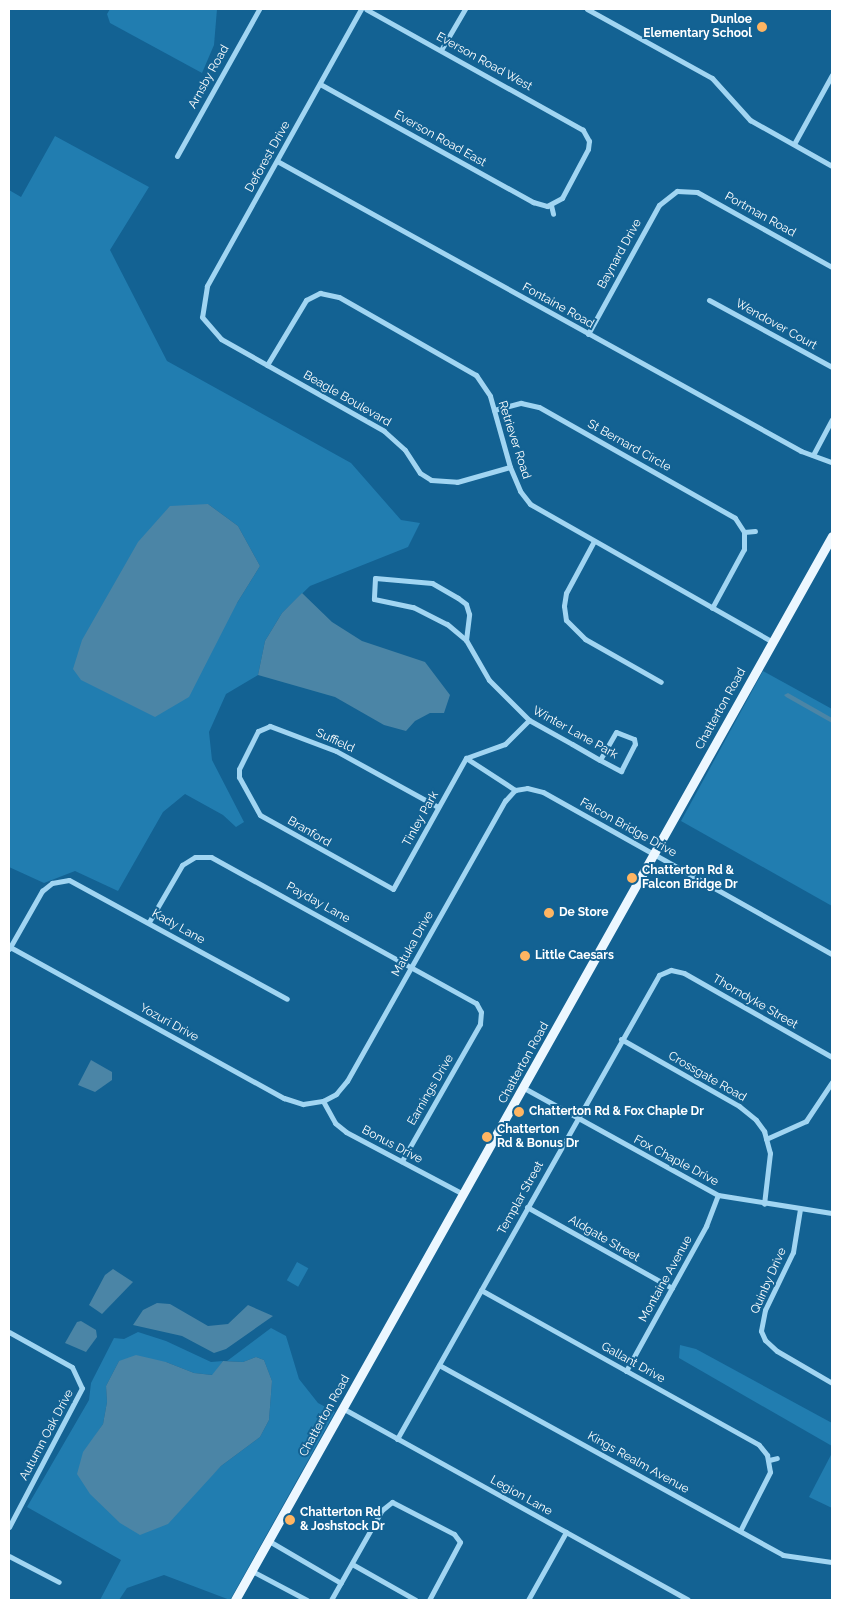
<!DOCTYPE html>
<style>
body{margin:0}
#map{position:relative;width:841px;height:1609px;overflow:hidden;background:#136293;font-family:Raleway,sans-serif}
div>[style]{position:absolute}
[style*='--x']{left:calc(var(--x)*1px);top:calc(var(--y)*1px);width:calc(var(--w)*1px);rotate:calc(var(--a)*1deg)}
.green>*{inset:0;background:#217db0;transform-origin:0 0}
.water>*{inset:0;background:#4b85a6}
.street>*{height:5px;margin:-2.5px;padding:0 2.5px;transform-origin:2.5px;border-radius:2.5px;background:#a1d5f2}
.primary>*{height:9px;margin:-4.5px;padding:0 4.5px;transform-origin:4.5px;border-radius:4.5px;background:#ecf7ff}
.dots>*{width:14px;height:14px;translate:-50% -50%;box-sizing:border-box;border:2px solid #136293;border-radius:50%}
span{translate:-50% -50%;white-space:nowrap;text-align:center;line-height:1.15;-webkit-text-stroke:4px #136293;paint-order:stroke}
.poi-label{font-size:12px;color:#fff;font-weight:700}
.right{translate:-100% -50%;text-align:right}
.left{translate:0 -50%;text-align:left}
.street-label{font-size:12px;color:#fff}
.frame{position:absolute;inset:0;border:10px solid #fff;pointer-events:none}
</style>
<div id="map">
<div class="green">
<div style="clip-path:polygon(110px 9px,217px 9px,214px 45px,202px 73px,110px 23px,107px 14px)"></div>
<div style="clip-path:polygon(evenodd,55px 136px,149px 187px,110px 250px,167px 361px,351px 463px,401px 520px,420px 523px,408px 547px,310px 586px,282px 613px,265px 641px,258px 675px,226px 694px,209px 732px,212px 760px,244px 822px,236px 827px,223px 815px,185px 794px,163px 812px,118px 891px,75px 871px,44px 883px,9px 867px,9px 190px,21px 197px,55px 136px,208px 504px,238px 526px,260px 566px,237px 603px,208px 504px)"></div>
<div style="clip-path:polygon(763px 671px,832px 709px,832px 906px,681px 821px)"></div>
<div style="left:297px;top:1262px;width:13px;height:21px;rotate:29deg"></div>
<div style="clip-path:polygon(271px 1328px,286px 1336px,299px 1379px,318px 1403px,335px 1412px,230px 1600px,164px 1575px,127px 1588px,119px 1600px,100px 1600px,121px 1560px,27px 1507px,89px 1400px,91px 1383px,114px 1338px,124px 1339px,138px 1332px,166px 1341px,211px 1362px,223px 1361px,213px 1375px,194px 1373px,166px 1362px,119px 1361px,106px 1386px,107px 1402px,103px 1424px,95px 1436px,195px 1492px,221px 1466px,260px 1437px,269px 1420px,272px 1381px,264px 1360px,256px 1357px,243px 1362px,227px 1361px)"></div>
<div style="clip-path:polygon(680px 1345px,696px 1349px,832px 1423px,832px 1446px,679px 1358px)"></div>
<div style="clip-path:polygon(832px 1453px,832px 1508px,809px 1497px)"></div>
</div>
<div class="water">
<div style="clip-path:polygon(208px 504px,238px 526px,260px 566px,237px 603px,189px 697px,155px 717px,81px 680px,73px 669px,82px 640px,138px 542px,170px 506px)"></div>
<div style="clip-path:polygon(302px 593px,332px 622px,362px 641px,425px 662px,450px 695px,444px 713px,430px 713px,415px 721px,406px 731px,384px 725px,335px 697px,258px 675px,265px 641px,282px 613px)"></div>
<div style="clip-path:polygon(788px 693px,832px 718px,832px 723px,786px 697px,784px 695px)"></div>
<div style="clip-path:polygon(91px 1060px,112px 1072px,112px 1080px,95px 1092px,78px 1085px)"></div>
<div style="clip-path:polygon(113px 1269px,133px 1282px,102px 1314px,89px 1305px,105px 1275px)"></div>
<div style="clip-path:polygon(157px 1303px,170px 1304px,208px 1326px,228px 1324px,248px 1305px,273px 1316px,226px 1349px,214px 1353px,182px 1336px,133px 1325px,143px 1310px)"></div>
<div style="clip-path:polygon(81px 1321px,96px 1330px,97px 1337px,86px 1352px,65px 1343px,77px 1322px)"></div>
<div style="clip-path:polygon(136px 1355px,166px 1362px,194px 1373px,212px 1375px,223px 1361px,243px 1362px,256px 1357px,264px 1360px,272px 1381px,269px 1420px,260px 1437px,221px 1466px,168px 1524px,140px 1535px,120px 1523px,90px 1494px,77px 1474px,83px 1452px,103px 1424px,107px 1402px,106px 1386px,119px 1361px)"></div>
</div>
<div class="street">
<div style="--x:361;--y:9;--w:317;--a:119.1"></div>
<div style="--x:207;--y:286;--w:31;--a:99"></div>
<div style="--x:202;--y:317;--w:29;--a:49"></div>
<div style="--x:221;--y:339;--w:187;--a:29.4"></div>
<div style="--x:384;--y:431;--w:28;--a:42"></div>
<div style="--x:405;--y:450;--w:27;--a:57"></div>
<div style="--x:420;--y:473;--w:13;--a:32"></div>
<div style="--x:431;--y:480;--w:26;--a:4"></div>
<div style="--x:457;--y:482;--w:55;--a:-15.8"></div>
<div style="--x:587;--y:9;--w:143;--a:28.9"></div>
<div style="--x:712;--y:78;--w:57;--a:47.9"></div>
<div style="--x:750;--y:120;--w:94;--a:29.3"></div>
<div style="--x:441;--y:50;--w:48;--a:-59.7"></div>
<div style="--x:320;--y:84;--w:244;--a:29"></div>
<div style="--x:533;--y:202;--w:15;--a:16"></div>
<div style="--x:547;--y:206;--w:17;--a:-28"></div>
<div style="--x:562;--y:198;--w:55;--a:-62"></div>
<div style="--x:588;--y:149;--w:8;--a:-83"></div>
<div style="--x:589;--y:141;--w:13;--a:-119"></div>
<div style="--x:583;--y:130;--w:248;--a:-150.9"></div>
<div style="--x:794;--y:144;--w:79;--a:-61.2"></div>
<div style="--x:177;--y:156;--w:168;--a:-60.8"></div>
<div style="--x:277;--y:161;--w:599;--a:28.96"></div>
<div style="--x:801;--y:451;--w:33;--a:20"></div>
<div style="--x:551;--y:205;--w:9;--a:77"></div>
<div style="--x:709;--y:300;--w:140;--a:28.6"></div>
<div style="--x:588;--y:334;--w:147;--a:-61.2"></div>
<div style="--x:659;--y:205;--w:23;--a:-38"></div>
<div style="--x:677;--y:191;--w:20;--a:3"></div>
<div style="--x:697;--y:192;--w:154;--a:29.1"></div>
<div style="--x:267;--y:365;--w:76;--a:-59"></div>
<div style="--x:306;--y:300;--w:16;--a:-27"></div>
<div style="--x:320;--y:293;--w:19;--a:12"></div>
<div style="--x:339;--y:297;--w:158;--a:29.7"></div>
<div style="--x:476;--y:375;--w:25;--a:56"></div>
<div style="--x:490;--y:396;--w:74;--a:74.3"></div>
<div style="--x:510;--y:467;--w:26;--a:67"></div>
<div style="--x:520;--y:491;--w:16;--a:52"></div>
<div style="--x:530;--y:504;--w:279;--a:29.6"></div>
<div style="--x:494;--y:410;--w:28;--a:-15"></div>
<div style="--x:521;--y:403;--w:18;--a:13"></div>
<div style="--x:539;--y:407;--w:225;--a:29.5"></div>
<div style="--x:735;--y:518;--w:17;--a:57"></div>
<div style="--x:744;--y:532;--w:17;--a:90"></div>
<div style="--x:744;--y:549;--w:67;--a:118.5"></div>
<div style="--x:813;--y:455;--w:40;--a:-62"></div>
<div style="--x:744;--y:532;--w:11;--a:-5"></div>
<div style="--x:594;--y:541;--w:59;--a:118.3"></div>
<div style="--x:566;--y:593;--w:13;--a:99"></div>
<div style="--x:564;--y:606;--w:14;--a:82"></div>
<div style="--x:566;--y:620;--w:27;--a:45"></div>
<div style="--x:585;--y:639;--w:87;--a:29.5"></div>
<div style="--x:466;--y:640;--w:26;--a:-83"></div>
<div style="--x:469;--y:614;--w:10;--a:-107"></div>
<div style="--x:466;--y:604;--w:10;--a:-143"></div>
<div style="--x:458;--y:598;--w:30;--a:-150"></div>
<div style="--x:432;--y:583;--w:57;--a:-175"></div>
<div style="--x:375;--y:578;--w:21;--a:93"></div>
<div style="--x:374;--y:599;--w:40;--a:12"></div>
<div style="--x:413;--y:607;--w:38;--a:27"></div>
<div style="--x:447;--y:624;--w:25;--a:40"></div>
<div style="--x:466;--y:640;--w:46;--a:60.1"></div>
<div style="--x:489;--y:680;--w:57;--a:45"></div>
<div style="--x:529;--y:720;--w:49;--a:29.2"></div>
<div style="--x:572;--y:744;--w:32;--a:30"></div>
<div style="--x:600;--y:760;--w:24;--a:28"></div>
<div style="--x:621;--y:771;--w:30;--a:-63"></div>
<div style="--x:635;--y:744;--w:5;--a:-101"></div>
<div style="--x:634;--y:739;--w:19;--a:-159"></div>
<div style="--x:616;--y:732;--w:32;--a:120"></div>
<div style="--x:466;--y:758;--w:59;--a:33.1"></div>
<div style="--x:515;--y:790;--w:12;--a:-9"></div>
<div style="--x:527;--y:788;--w:16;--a:14"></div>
<div style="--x:543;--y:792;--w:331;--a:29.3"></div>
<div style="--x:438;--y:807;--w:116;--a:-151.2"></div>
<div style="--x:336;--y:751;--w:71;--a:-159.3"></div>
<div style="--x:270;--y:726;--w:13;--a:157"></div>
<div style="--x:258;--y:731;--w:42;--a:116.6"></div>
<div style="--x:239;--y:769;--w:8;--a:90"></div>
<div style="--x:239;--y:777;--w:43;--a:61.1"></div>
<div style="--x:260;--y:815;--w:152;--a:29.1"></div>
<div style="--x:393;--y:889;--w:150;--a:-60.9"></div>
<div style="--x:466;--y:758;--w:41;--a:-19.7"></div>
<div style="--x:505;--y:744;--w:34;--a:-45"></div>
<div style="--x:149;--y:922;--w:66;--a:-59.9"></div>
<div style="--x:182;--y:865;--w:15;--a:-32"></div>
<div style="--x:195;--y:857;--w:16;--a:0"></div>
<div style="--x:211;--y:857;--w:303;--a:28.9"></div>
<div style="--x:476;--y:1003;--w:10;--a:61"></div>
<div style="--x:481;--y:1012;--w:12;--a:95"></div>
<div style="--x:480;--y:1024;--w:158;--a:119.7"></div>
<div style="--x:10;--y:947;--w:313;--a:28.9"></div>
<div style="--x:284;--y:1098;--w:20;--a:18"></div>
<div style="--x:303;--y:1104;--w:20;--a:-9"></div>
<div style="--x:323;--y:1101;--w:15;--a:-28"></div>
<div style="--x:336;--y:1094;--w:17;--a:-50"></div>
<div style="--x:347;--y:1081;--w:322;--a:-60.6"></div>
<div style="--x:505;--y:801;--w:15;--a:-48"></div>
<div style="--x:9;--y:949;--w:67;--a:-60.4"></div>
<div style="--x:42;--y:891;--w:13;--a:-39"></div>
<div style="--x:52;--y:883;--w:17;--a:-10"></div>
<div style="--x:69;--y:880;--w:248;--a:28.6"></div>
<div style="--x:621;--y:1039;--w:136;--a:29.6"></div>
<div style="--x:739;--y:1106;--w:22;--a:39"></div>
<div style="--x:756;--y:1120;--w:14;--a:54"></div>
<div style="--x:764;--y:1131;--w:23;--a:75"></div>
<div style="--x:770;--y:1153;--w:51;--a:96.7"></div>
<div style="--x:524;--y:1088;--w:222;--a:28.9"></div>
<div style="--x:718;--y:1195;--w:115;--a:9"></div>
<div style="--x:323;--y:1101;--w:25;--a:61"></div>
<div style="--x:335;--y:1123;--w:14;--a:39"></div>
<div style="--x:346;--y:1132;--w:132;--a:27.9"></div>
<div style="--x:766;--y:1139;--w:44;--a:-24.2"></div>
<div style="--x:806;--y:1121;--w:47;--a:-56.3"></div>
<div style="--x:527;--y:1207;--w:166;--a:29.2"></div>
<div style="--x:800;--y:1209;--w:44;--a:99.2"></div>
<div style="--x:793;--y:1252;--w:64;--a:115.8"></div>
<div style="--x:765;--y:1310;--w:21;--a:101"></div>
<div style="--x:761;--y:1331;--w:10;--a:66"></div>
<div style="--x:765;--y:1340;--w:16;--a:43"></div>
<div style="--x:777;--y:1351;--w:64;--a:30.2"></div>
<div style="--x:481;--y:1290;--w:318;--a:29.1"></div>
<div style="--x:759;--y:1445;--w:13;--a:51"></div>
<div style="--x:767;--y:1455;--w:17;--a:80"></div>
<div style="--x:770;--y:1472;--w:66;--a:117"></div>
<div style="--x:9;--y:1332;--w:72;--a:29.1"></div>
<div style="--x:72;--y:1367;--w:23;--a:65"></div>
<div style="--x:82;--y:1388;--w:157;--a:117.7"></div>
<div style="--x:439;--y:1365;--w:393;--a:28.9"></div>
<div style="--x:783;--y:1555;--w:49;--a:8.1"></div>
<div style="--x:626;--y:1371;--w:166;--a:-61.1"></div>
<div style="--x:706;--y:1226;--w:33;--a:-69"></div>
<div style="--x:344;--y:1409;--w:393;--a:29"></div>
<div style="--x:397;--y:1439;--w:533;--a:-60.55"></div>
<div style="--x:659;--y:975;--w:13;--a:-23"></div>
<div style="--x:671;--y:970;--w:13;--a:13"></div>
<div style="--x:684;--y:973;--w:170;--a:29.6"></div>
<div style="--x:769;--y:1460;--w:8;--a:-14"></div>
<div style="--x:269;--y:1541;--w:83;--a:30.3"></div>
<div style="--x:9;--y:1556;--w:56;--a:27.5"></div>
<div style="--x:352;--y:1564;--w:73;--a:29.4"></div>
<div style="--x:252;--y:1571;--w:62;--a:27.8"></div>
<div style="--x:331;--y:1600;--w:103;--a:-60.5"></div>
<div style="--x:382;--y:1510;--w:13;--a:-39"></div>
<div style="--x:392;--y:1502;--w:70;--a:27.3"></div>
<div style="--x:454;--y:1534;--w:10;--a:53"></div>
<div style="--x:460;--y:1542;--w:66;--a:118.1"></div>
<div style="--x:528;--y:1600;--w:78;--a:-60.8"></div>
</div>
<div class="primary">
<div style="--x:235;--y:1600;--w:1220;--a:-60.7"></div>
</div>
<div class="dots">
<div style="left:762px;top:27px;background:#ffb562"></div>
<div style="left:632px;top:878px;background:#ffb562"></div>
<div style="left:549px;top:913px;background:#ffb562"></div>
<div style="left:525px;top:956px;background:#ffb562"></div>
<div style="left:519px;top:1112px;background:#ffb562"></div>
<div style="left:487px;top:1137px;background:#ffb562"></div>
<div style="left:290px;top:1520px;background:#ffb562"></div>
</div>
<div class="poi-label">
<span class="right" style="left:752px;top:27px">Dunloe<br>Elementary School</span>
<span class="left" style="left:642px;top:878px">Chatterton Rd &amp;<br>Falcon Bridge Dr</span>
<span class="left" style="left:559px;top:913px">De Store</span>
<span class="left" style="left:535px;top:956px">Little Caesars</span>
<span class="left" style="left:529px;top:1112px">Chatterton Rd &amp; Fox Chaple Dr</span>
<span class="left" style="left:497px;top:1137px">Chatterton<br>Rd &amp; Bonus Dr</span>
<span class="left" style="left:300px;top:1520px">Chatterton Rd<br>&amp; Joshstock Dr</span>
</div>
<div class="street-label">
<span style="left:484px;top:62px;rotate:29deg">Everson Road West</span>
<span style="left:209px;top:77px;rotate:-61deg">Arnsby Road</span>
<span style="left:440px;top:139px;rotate:29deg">Everson Road East</span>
<span style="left:268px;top:157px;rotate:-61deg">Deforest Drive</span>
<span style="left:760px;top:215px;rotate:29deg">Portman Road</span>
<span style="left:620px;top:254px;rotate:-61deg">Baynard Drive</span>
<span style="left:558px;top:306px;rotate:29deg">Fontaine Road</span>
<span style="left:776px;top:325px;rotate:29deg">Wendover Court</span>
<span style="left:347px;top:399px;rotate:30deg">Beagle Boulevard</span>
<span style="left:514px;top:440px;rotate:72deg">Retriever Road</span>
<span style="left:629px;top:446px;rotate:29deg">St Bernard Circle</span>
<span style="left:721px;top:709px;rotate:-61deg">Chatterton Road</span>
<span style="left:575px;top:733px;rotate:29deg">Winter Lane Park</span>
<span style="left:335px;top:741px;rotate:25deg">Suffield</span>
<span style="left:421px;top:819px;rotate:-61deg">Tinley Park</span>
<span style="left:628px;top:828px;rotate:29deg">Falcon Bridge Drive</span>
<span style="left:309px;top:832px;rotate:30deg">Branford</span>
<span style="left:318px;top:903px;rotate:29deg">Payday Lane</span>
<span style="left:178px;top:927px;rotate:29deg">Kady Lane</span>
<span style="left:413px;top:944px;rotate:-61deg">Matuka Drive</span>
<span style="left:755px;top:1002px;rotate:30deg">Thorndyke Street</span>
<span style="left:169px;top:1023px;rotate:29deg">Yozuri Drive</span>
<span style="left:524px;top:1063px;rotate:-61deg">Chatterton Road</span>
<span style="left:707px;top:1077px;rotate:30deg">Crossgate Road</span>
<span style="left:431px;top:1090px;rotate:-60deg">Earnings Drive</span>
<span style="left:392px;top:1145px;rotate:28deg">Bonus Drive</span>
<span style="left:676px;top:1161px;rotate:28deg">Fox Chaple Drive</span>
<span style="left:521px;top:1198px;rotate:-61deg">Templar Street</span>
<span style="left:604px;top:1239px;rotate:30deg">Aldgate Street</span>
<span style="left:666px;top:1279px;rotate:-61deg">Montaine Avenue</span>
<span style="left:769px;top:1281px;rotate:-66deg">Quinby Drive</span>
<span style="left:633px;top:1363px;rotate:29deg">Gallant Drive</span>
<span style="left:325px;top:1416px;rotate:-61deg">Chatterton Road</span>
<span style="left:47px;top:1435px;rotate:-62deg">Autumn Oak Drive</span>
<span style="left:638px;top:1463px;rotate:29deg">Kings Realm Avenue</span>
<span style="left:521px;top:1496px;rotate:29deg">Legion Lane</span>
</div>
<div class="frame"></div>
</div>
